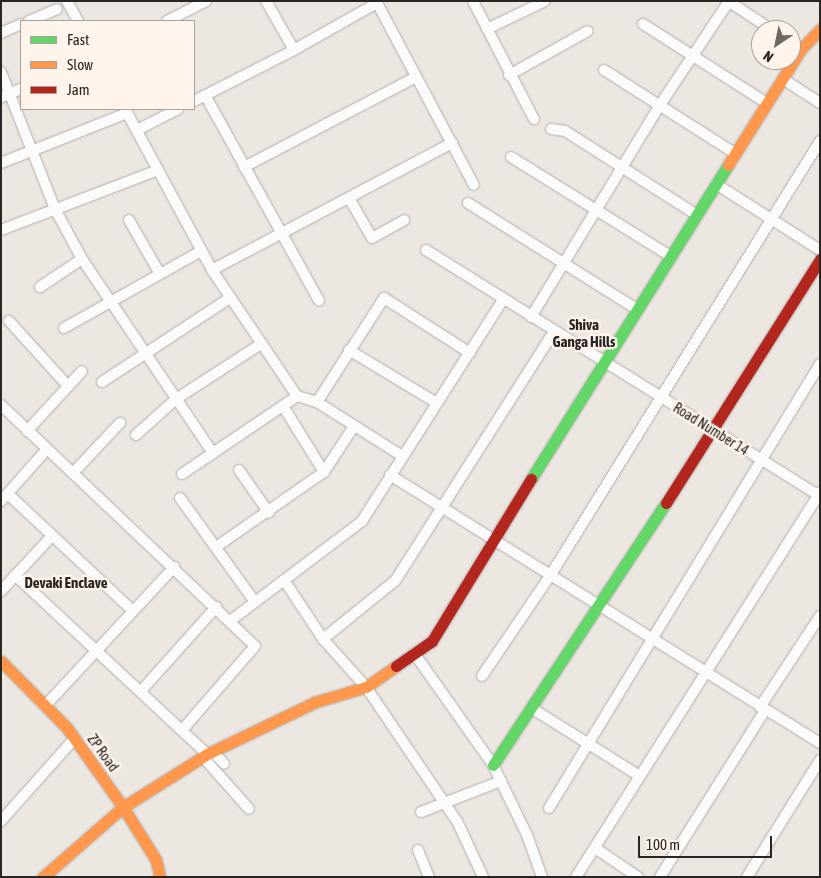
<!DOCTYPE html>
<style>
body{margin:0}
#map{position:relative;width:821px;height:878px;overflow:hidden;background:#ede7e2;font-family:"Asap Condensed",sans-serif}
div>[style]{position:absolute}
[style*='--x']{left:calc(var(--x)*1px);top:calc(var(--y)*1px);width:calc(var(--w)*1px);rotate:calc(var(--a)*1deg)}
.roads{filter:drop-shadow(0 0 1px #b3aeab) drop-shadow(0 0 1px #b3aeab)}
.street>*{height:10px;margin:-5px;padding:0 5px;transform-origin:5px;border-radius:5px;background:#fcfbfb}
.fast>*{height:11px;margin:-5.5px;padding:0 5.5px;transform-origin:5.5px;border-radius:5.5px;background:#63d668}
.slow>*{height:11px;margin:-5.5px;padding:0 5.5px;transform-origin:5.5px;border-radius:5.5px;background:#ff974d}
.jam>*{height:11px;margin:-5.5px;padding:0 5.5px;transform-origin:5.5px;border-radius:5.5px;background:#b3261e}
span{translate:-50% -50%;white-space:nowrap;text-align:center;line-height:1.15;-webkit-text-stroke:5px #fff4ec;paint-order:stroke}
.street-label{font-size:14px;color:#282522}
.neighbourhood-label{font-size:15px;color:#282522;font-weight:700}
.frame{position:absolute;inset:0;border:2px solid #282522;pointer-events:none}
.legend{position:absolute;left:20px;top:20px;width:175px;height:90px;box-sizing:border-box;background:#fff4ec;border:1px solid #a9a19b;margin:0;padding:6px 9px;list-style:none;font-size:15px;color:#282522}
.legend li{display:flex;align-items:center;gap:10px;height:25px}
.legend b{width:25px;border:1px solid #a9a19b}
.north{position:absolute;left:751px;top:20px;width:50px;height:50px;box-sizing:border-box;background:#fff4ec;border:1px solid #a9a19b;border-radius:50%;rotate:214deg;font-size:14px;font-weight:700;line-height:20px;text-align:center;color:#282522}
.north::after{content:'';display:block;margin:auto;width:18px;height:22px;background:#6d6965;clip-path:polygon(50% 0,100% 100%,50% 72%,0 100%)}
.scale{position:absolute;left:638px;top:836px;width:134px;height:22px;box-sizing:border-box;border:2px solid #282522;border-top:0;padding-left:6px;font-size:15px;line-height:18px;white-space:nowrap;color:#282522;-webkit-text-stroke:4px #fff4ec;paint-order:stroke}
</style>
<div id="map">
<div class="roads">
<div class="street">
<div style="--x:67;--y:1;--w:23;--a:61"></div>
<div style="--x:376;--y:1;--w:208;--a:62"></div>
<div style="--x:473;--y:1;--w:133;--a:62.7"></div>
<div style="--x:728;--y:1;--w:53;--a:33.4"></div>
<div style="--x:29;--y:21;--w:30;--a:-23"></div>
<div style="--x:167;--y:21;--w:44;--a:-27.1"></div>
<div style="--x:643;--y:24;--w:148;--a:32.6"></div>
<div style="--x:487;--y:29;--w:64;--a:-25.8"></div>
<div style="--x:1;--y:33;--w:22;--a:-24"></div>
<div style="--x:791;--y:43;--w:12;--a:31"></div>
<div style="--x:294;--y:50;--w:95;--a:-29.5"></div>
<div style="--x:604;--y:70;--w:156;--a:32.5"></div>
<div style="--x:1;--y:72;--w:147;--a:68.5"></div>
<div style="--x:55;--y:209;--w:57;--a:61.6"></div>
<div style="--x:82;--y:259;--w:234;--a:56"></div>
<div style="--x:509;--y:75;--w:90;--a:-29.1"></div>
<div style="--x:783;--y:79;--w:44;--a:33"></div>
<div style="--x:205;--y:95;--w:235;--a:61"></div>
<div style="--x:1;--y:97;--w:22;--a:-22"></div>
<div style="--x:194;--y:101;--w:112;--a:-27"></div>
<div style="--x:294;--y:50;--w:56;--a:-119.7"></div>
<div style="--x:125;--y:109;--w:183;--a:61.6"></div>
<div style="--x:212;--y:270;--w:152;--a:56"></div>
<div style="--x:297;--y:396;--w:21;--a:17"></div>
<div style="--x:317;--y:402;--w:101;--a:32.4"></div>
<div style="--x:551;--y:129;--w:14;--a:8"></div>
<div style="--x:565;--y:131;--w:156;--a:32.5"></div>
<div style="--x:137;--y:130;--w:46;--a:-27.1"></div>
<div style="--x:511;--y:157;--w:187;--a:31.9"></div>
<div style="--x:1;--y:163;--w:136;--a:-21.6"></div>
<div style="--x:244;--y:167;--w:194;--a:-27.6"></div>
<div style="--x:716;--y:184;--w:123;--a:32.4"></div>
<div style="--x:349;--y:198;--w:46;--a:60.1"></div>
<div style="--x:372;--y:238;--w:37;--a:-29"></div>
<div style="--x:468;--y:203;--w:199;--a:32.2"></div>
<div style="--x:129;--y:220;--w:62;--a:60.1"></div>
<div style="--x:1;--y:230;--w:168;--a:-20.9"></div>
<div style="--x:426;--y:250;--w:464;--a:32"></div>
<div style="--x:212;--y:270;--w:272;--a:-27.9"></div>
<div style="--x:40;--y:287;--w:50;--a:-33.7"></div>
<div style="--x:531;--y:317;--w:248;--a:-58.7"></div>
<div style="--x:660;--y:105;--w:125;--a:-56.4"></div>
<div style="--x:9;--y:321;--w:88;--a:47.8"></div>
<div style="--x:64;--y:328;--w:157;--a:-29.3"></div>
<div style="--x:349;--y:350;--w:103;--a:31.1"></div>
<div style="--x:102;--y:382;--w:153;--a:-33.3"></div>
<div style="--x:317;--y:402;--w:124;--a:-57.2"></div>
<div style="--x:384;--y:298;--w:102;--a:32.6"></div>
<div style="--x:1;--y:405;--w:350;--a:43.5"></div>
<div style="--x:255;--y:646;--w:110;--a:130.9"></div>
<div style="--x:283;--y:406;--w:78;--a:58.2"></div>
<div style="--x:27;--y:431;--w:81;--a:-47.5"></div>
<div style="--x:136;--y:435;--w:54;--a:-42"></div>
<div style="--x:176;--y:399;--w:101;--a:-32.9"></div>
<div style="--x:239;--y:470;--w:52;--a:55.1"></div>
<div style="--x:73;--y:473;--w:69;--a:-46.8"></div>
<div style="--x:182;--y:474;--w:139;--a:-34.1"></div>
<div style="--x:390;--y:475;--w:507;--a:31.93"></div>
<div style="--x:8;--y:494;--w:171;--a:43.1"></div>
<div style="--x:180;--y:498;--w:128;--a:54.2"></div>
<div style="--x:1;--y:501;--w:69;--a:-48.5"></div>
<div style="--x:216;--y:547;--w:131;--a:-34.8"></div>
<div style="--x:324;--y:472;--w:55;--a:-56.9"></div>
<div style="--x:15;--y:575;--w:262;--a:43"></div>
<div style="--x:284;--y:580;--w:71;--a:56.5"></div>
<div style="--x:323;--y:639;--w:64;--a:48.1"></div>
<div style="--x:366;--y:687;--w:164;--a:55.9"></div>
<div style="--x:458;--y:823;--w:60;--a:65.2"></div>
<div style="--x:1;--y:591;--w:75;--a:-47.2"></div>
<div style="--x:230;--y:621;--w:166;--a:-37.1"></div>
<div style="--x:362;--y:521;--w:264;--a:-57.5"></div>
<div style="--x:323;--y:639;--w:92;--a:-38.9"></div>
<div style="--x:395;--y:581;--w:296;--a:-57.5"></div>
<div style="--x:414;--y:653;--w:137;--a:54.8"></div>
<div style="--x:493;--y:765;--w:78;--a:64.1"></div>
<div style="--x:527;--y:835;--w:45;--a:70.3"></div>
<div style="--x:482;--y:676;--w:121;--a:-55.8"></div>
<div style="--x:550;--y:576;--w:512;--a:-58.17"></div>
<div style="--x:141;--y:691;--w:113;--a:-48.2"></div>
<div style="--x:45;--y:706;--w:190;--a:-47.1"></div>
<div style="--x:760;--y:707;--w:109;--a:-56.6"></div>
<div style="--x:533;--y:709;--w:124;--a:32.2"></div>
<div style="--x:213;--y:752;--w:16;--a:47"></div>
<div style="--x:203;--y:757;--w:69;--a:48.5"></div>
<div style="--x:549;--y:808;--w:520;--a:-58.6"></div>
<div style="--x:421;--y:812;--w:86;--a:-21.2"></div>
<div style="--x:1;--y:821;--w:111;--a:-48.3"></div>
<div style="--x:595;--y:848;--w:52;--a:34"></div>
<div style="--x:418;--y:850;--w:29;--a:68"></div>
<div style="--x:576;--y:877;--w:456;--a:-57.6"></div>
<div style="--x:660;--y:877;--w:197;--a:-57.8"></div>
<div style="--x:747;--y:877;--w:138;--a:-58"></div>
</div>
<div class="fast">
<div style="--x:531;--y:479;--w:371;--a:-57.9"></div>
<div style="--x:493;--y:765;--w:314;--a:-56.6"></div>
</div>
<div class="slow">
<div style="--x:728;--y:165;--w:137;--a:-57.8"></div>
<div style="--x:801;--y:49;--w:28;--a:-46"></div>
<div style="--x:1;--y:661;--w:94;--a:45.4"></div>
<div style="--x:67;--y:728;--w:97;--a:54.7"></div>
<div style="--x:123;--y:807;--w:62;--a:58.1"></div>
<div style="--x:156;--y:860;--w:17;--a:77"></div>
<div style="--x:43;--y:877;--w:106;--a:-41.2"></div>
<div style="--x:123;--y:807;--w:99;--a:-32.2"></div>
<div style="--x:207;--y:754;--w:120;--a:-25.7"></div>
<div style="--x:315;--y:702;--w:53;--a:-16.4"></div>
<div style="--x:366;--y:687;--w:37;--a:-35"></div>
</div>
<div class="jam">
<div style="--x:666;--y:503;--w:289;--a:-57.7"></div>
<div style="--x:396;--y:666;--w:44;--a:-34.8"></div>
<div style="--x:432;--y:641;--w:190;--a:-58.6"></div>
</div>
</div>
<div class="street-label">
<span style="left:711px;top:429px;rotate:32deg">Road Number 14</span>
<span style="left:103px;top:753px;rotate:54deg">ZP Road</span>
</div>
<div class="neighbourhood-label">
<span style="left:584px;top:333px">Shiva<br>Ganga Hills</span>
<span style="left:66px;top:583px">Devaki Enclave</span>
</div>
<div class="frame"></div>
<ul class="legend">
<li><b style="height:6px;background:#63d668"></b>Fast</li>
<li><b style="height:6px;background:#ff974d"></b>Slow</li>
<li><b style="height:6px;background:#b3261e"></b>Jam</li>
</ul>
<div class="north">N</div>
<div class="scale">100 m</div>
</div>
